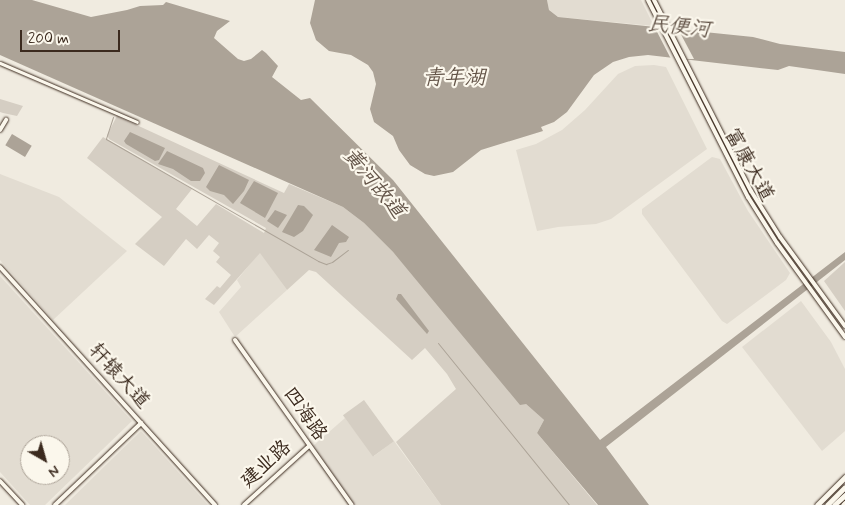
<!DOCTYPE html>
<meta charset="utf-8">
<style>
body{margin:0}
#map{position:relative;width:845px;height:505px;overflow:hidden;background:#f0ebe0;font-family:Mynerve,"LXGW WenKai TC",sans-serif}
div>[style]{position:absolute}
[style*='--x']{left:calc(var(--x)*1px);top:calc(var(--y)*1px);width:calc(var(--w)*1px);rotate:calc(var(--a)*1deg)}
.built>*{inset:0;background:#e2dcd1}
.green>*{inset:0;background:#d5cec3;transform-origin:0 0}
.water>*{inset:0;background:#aca397;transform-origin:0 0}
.pier>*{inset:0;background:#f0ebe0}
.stream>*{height:1px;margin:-0.5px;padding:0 0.5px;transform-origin:0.5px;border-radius:0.5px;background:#aca397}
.roads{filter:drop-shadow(0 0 1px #3b2a1e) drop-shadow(0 0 1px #3b2a1e)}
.minor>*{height:3px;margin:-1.5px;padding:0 1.5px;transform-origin:1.5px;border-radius:1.5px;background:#fbf7ec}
.tertiary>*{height:4px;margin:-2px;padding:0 2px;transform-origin:2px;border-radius:2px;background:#fbf7ec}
.primary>*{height:5px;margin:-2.5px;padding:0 2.5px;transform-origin:2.5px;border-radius:2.5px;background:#fbf7ec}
.trunk>*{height:5px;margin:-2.5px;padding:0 2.5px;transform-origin:2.5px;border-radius:2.5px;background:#fbf7ec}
span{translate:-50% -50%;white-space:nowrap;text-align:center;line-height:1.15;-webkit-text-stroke:4.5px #fbf7ec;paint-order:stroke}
.street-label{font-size:20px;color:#3b2a1e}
.water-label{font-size:21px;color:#635448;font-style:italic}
.north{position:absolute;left:20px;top:435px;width:50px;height:50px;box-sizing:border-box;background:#fbf7ec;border:1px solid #aea59a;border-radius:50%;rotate:142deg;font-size:14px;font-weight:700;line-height:20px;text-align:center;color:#3b2a1e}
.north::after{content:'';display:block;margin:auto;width:18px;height:22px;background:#3b2a1e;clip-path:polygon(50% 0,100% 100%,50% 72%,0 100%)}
.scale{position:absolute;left:20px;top:30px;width:100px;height:22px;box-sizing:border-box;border:2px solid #3b2a1e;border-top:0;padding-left:6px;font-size:15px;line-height:18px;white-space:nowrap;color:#3b2a1e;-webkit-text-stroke:4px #fbf7ec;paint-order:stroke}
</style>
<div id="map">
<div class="built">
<div style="clip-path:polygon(547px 0,641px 0,654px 26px,558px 17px,549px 10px)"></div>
<div style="clip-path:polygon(654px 65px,666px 67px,707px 149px,611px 219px,596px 224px,558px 227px,537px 231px,516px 150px,536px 144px,562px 130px,585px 110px,618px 74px,635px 66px)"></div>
<div style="clip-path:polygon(712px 157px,720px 159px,748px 211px,790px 273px,786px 280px,727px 324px,722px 321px,642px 214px,642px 209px)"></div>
<div style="clip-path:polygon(0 174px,59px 197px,127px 251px,53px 320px,0 260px)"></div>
<div style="clip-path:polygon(260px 252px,287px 290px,235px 337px,219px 312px,241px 287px,237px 280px)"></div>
<div style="clip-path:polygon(evenodd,0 276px,132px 421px,45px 505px,30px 505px,0 472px,0 276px,30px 445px,60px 445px,60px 475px,30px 475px,30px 445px)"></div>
<div style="clip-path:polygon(801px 301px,831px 342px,845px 369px,845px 431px,822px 451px,742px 347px)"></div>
<div style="clip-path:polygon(345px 418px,374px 456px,394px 441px,441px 505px,355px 505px,313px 446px)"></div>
<div style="clip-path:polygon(141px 431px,208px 505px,65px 505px,114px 457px)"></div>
</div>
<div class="green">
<div style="clip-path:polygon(0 99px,23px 106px,17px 116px,3px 113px,0 112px)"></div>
<div style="clip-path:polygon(117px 116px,284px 193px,289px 184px,343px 207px,364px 223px,393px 252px,526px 404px,544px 420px,537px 433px,597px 505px,441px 505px,396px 442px,456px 389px,447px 374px,425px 348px,412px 360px,316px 272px,309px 270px,287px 290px,260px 253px,214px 305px,205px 299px,217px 286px,220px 288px,231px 275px,216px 262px,220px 257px,213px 251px,219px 243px,209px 235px,197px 249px,186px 239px,164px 266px,135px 244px,162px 217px,87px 158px,103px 137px,192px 189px,176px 209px,197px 226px,216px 204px,264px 233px,266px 228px,109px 139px,107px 135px)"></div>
<div style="clip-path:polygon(845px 262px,845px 311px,824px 281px)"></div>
<div style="left:364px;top:400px;width:51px;height:26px;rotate:54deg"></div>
</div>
<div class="water">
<div style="clip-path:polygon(0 0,32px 0,91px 17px,127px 10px,140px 6px,163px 5px,166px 2px,230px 21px,217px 31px,214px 38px,238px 59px,244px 61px,251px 59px,262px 50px,266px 53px,278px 66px,272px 77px,301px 100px,310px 98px,393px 180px,600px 440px,845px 252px,845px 260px,606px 447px,649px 505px,598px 505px,537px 433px,544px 420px,526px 404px,520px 405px,393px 252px,364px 223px,343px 207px,0 55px)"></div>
<div style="clip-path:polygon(315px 0,547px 0,549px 10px,558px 17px,753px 37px,780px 44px,845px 52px,845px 74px,789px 66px,778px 70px,648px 55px,629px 57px,613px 62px,594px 75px,567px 112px,554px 122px,541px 127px,543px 131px,481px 150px,453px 172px,434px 176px,425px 174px,410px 165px,399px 150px,393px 136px,374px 122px,370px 109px,376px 84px,373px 72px,368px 65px,351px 55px,329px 51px,316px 40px,310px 23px)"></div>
<div style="clip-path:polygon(130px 132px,165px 148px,159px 160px,155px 161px,126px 144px,124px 141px)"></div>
<div style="left:12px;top:134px;width:23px;height:13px;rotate:31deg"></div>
<div style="clip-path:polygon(167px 151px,203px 168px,205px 173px,200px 181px,191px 181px,173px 169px,158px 164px)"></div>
<div style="clip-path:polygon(219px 165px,249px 180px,244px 191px,233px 204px,224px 195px,210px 191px,206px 187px)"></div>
<div style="clip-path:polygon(254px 181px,278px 193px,265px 218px,240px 203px)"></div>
<div style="clip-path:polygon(298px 205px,304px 206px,313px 215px,303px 231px,294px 237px,282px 232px)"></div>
<div style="clip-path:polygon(275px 210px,287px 215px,278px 228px,267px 221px)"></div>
<div style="clip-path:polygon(332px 225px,349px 237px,346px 242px,339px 243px,331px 257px,314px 250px)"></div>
<div style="clip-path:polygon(398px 294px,401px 294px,429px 331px,427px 334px,396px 299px)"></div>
</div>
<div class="pier">
<div style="clip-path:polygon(654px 26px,677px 27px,694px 59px,671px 59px)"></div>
</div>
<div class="stream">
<div style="--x:113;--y:117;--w:23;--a:108"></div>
<div style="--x:106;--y:139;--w:245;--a:29.9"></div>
<div style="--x:318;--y:261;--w:9;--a:21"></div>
<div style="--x:326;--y:264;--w:6;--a:-18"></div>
<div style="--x:332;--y:262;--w:20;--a:-37"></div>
<div style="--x:438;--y:343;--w:208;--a:51"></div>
</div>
<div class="roads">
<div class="minor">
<div style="--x:0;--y:63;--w:149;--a:23.3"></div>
</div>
<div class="tertiary">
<div style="--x:648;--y:0;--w:221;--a:63.1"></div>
<div style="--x:748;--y:197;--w:54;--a:57.8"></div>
<div style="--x:777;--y:243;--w:116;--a:54.1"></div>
<div style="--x:654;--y:0;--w:214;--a:63.1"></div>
<div style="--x:751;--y:191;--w:54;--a:57.8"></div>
<div style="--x:780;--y:237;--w:110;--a:53.9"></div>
<div style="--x:0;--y:130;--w:12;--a:-59"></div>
<div style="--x:0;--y:267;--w:321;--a:47.9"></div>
<div style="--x:235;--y:340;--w:202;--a:54.7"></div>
<div style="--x:0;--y:481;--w:33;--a:47"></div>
<div style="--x:55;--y:505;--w:119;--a:-43.6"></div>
<div style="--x:244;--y:505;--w:88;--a:-42.2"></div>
</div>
<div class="primary">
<div style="--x:817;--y:505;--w:40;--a:-45"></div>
<div style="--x:843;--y:505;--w:3;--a:-45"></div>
</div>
<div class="trunk">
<div style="--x:827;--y:505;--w:25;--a:-45"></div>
<div style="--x:834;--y:505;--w:15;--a:-42"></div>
</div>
</div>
<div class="street-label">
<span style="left:749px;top:165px;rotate:61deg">富康大道</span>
<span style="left:119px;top:376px;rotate:48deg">轩辕大道</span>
<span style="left:305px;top:414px;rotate:55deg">四海路</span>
<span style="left:266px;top:464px;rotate:-42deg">建业路</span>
</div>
<div class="water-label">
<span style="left:679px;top:27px;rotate:6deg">民便河</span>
<span style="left:454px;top:78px">青年湖</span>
<span style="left:374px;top:183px;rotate:50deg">黄河故道</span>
</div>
<div class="north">N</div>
<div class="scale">200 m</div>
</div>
